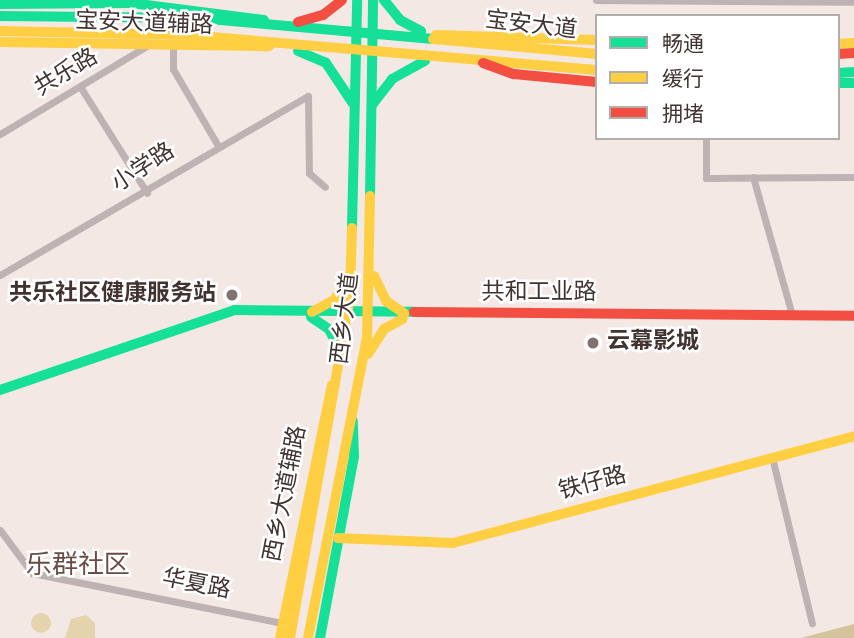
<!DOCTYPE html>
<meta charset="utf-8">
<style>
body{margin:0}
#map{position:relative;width:854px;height:638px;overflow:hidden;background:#f4e8e5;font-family:Overpass,"Noto Sans SC",sans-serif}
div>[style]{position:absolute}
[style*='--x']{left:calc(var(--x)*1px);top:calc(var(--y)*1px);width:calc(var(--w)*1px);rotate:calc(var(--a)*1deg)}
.green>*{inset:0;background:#e4d3ab}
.round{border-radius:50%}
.forest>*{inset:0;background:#d4c39b}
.street>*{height:7px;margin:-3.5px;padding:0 3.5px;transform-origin:3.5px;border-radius:3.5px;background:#beb2b3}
.fast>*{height:10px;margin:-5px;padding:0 5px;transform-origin:5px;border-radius:5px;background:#16e098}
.slow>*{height:10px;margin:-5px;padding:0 5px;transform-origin:5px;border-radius:5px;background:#ffcf43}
.jam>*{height:10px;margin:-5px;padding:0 5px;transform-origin:5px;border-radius:5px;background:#f24e42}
.dots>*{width:19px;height:19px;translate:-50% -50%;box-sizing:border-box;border:4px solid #fff;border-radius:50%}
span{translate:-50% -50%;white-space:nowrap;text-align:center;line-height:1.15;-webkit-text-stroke:5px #fff;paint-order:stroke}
.street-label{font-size:23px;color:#413330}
.poi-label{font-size:23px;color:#413330;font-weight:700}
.right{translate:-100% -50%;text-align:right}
.left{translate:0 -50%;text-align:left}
.quarter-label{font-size:26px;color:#694c44}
.legend{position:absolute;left:595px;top:14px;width:245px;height:126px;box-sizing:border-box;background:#fff;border:2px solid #b3adac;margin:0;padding:9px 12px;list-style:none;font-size:21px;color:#413330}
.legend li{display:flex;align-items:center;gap:14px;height:35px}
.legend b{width:35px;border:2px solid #b3adac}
</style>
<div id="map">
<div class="green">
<div class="round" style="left:31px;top:613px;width:20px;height:20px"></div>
<div style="clip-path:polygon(86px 615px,95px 623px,95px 638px,65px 638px,71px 619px)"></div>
</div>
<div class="forest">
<div style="clip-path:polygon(854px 624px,854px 638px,801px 638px)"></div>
</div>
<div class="street">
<div style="--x:596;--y:0;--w:258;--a:0.4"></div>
<div style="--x:173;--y:44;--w:25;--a:90"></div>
<div style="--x:173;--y:69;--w:87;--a:59.6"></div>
<div style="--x:81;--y:88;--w:124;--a:57.8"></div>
<div style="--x:0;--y:134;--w:173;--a:-31"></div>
<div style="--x:706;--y:138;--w:40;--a:90"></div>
<div style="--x:706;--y:178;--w:148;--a:-0.4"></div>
<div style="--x:753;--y:177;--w:143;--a:74.2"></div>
<div style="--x:0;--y:275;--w:356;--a:-30.2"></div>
<div style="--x:308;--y:96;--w:77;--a:89.3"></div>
<div style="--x:309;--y:173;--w:21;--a:41"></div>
<div style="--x:772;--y:457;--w:171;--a:76.5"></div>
<div style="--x:0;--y:530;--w:54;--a:53.3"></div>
<div style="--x:32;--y:573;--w:255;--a:11.3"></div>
</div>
<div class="fast">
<div style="--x:384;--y:0;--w:26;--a:51"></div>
<div style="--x:400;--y:20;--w:24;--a:28"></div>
<div style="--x:0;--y:4;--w:131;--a:-0.4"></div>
<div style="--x:131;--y:3;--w:134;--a:7.3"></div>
<div style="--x:0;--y:16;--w:198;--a:0.6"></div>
<div style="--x:198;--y:18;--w:236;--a:5.1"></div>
<div style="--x:298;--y:51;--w:30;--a:23"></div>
<div style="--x:326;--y:63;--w:47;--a:56.3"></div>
<div style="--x:838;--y:73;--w:16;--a:-4"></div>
<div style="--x:838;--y:83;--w:16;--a:0"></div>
<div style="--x:372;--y:105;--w:33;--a:-52"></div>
<div style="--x:392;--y:79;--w:38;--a:-29"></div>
<div style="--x:370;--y:196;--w:196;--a:-89.1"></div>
<div style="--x:352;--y:228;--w:228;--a:-88.7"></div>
<div style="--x:311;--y:317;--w:22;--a:34"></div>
<div style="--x:329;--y:329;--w:28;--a:64"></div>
<div style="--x:0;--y:390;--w:248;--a:-18.8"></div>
<div style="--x:235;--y:310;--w:179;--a:0.6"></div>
<div style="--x:320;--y:638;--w:184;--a:-79.4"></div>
<div style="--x:354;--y:457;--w:36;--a:-92"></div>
</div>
<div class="slow">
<div style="--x:0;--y:31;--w:188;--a:1.2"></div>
<div style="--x:188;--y:35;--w:410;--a:4.9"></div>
<div style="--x:436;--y:35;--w:161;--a:1.8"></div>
<div style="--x:433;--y:39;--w:165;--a:5.2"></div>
<div style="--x:0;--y:42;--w:269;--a:0.9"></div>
<div style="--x:838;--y:44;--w:16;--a:-4"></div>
<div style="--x:374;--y:276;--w:28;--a:64"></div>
<div style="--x:386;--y:301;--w:22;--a:34"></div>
<div style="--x:312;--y:312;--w:26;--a:-29"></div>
<div style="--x:335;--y:299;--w:28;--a:-60"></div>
<div style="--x:368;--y:354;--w:30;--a:-57"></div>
<div style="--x:384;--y:329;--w:21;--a:-28"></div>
<div style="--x:338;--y:538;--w:115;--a:2.5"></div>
<div style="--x:453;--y:543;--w:415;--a:-14.9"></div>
<div style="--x:280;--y:638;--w:258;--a:-78.4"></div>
<div style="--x:290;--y:638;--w:345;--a:-80"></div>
<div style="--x:350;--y:298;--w:70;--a:-88.4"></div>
<div style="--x:308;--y:638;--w:307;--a:-78.9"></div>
<div style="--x:367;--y:337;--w:141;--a:-88.8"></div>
</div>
<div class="jam">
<div style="--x:298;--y:22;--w:26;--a:-16"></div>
<div style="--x:323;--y:15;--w:24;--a:-38"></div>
<div style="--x:838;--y:54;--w:16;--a:-4"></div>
<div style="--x:483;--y:63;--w:33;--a:20"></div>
<div style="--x:514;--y:74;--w:83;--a:5.5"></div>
<div style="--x:414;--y:312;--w:440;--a:0.5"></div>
</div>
<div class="dots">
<div style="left:232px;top:295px;background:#80726f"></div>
<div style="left:593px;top:343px;background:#80726f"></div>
</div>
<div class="street-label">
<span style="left:144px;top:25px;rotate:2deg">宝安大道辅路</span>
<span style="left:531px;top:27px;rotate:7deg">宝安大道</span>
<span style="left:67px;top:74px;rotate:-31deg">共乐路</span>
<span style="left:144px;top:169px;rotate:-33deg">小学路</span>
<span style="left:539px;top:294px">共和工业路</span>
<span style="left:347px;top:319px;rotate:-83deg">西乡大道</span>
<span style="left:593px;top:485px;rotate:-15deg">铁仔路</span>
<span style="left:287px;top:494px;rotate:-79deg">西乡大道辅路</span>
<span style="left:196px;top:586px;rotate:11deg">华夏路</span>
</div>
<div class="poi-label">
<span class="right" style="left:216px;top:295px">共乐社区健康服务站</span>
<span class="left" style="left:607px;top:343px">云幕影城</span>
</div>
<div class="quarter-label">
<span style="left:78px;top:567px">乐群社区</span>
</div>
<ul class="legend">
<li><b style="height:9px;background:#16e098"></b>畅通</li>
<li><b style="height:9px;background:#ffcf43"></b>缓行</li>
<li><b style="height:9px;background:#f24e42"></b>拥堵</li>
</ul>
</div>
